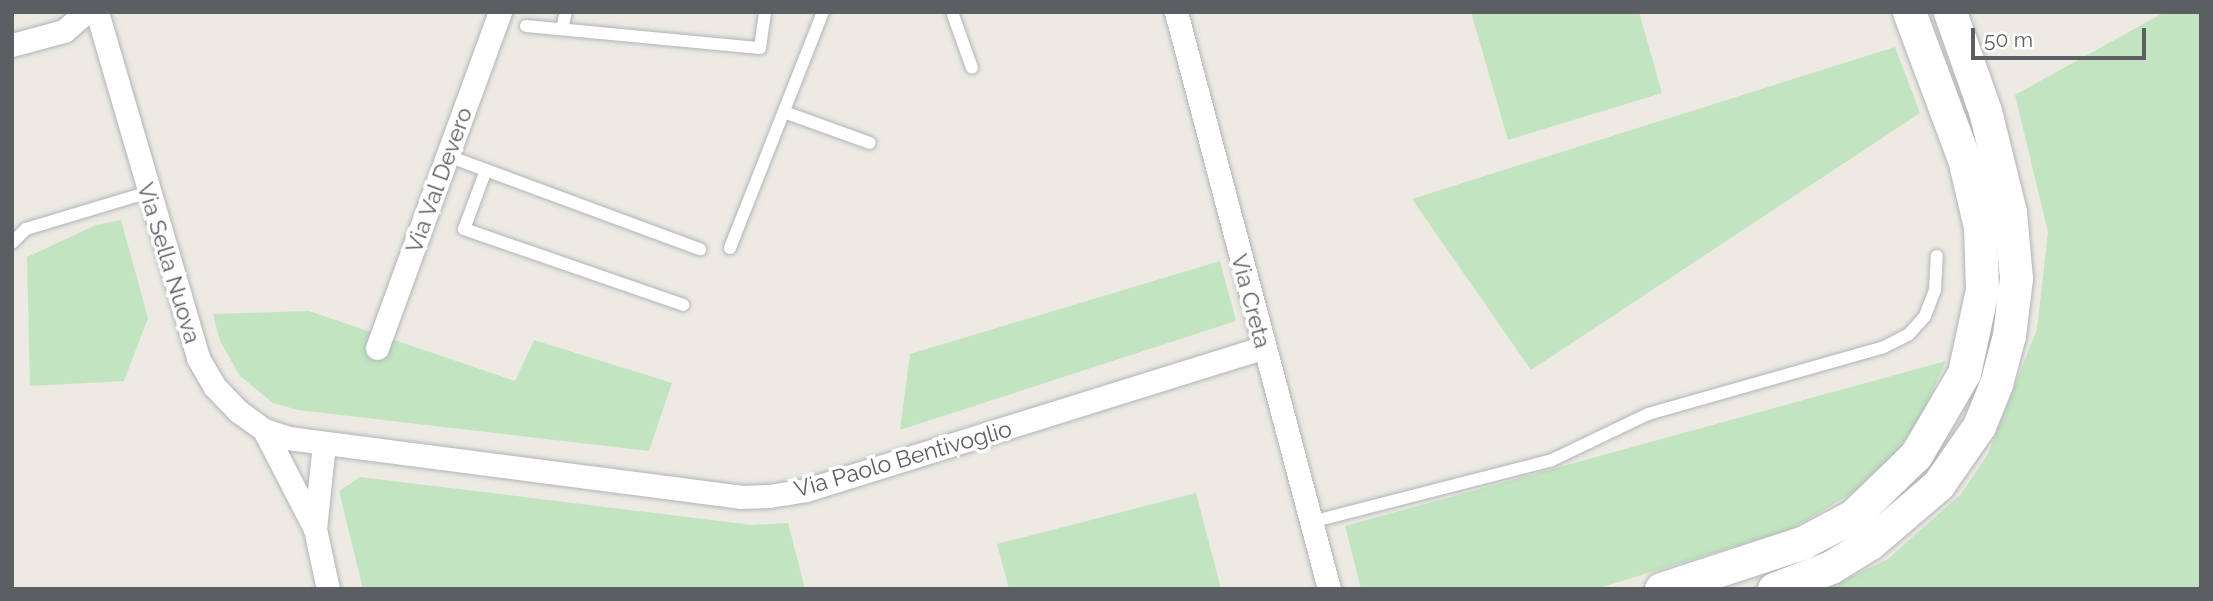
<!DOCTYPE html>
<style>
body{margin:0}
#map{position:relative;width:2213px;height:601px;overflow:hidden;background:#edeae3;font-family:Raleway,sans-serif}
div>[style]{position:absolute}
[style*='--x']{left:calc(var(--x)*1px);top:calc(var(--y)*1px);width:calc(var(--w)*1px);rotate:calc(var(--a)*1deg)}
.green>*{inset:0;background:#c2e4c0}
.roads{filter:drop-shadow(0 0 2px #b0b4b8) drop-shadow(0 0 2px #b0b4b8)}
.lane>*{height:12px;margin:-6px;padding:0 6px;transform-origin:6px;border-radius:6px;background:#fff}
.street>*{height:23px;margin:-11.5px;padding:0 11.5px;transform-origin:11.5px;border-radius:11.5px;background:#fff}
.secondary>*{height:33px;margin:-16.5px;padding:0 16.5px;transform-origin:16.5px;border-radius:16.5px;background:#fff}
span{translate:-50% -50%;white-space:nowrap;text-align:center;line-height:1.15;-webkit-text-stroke:7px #fff;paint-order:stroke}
.street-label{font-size:23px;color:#5b5f63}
.frame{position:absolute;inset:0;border:14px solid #5b5f63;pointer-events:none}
.scale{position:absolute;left:1971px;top:28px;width:175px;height:32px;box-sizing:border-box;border:4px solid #5b5f63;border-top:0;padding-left:9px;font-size:21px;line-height:24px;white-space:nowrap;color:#5b5f63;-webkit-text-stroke:5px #fff;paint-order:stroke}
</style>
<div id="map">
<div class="green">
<div style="clip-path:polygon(1471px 12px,1639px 12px,1662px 93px,1508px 140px)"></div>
<div style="clip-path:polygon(2165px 12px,2201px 12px,2201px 589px,1826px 589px,1888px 559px,1961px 494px,1988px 454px,2037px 329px,2048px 232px,2015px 95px)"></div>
<div style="clip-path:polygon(1895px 47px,1920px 113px,1531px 370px,1412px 199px)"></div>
<div style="clip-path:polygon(121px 220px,148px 318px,124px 381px,30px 386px,27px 257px,96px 225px)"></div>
<div style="clip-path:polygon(1220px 261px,1236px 321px,900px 430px,910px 354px)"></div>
<div style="clip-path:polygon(309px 311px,515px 381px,534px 340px,672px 383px,649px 451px,298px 410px,273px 403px,240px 376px,220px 341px,213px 314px)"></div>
<div style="clip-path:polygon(1946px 361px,1920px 418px,1895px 454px,1861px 488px,1791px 529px,1596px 589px,1361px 589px,1345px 526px)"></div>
<div style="clip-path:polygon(360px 477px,752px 525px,788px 523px,805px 589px,363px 589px,339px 491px)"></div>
<div style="clip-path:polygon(1196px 493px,1221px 589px,1009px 589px,997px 544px)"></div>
</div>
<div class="roads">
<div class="lane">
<div style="--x:952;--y:12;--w:59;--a:70.3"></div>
<div style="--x:526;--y:26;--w:235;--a:5.4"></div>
<div style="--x:760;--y:48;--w:36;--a:-82"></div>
<div style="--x:562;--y:29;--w:17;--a:-77"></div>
<div style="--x:784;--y:112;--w:91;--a:19.8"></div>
<div style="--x:448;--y:156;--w:269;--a:20.3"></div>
<div style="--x:486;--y:170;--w:63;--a:110.4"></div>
<div style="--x:464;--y:229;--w:232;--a:19.1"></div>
<div style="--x:12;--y:243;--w:20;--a:-45"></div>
<div style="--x:26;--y:229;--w:125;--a:-16.7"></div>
<div style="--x:730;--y:248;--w:254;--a:-68.5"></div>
<div style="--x:1311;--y:522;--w:249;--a:-14.4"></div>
<div style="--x:1552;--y:460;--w:106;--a:-25.6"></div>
<div style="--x:1648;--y:414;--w:243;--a:-15.8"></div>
<div style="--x:1882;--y:348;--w:30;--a:-27"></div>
<div style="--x:1909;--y:334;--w:24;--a:-48"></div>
<div style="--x:1925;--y:316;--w:28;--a:-69"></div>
<div style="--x:1935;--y:290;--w:34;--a:-87"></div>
</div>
<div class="street">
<div style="--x:97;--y:12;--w:360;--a:73.7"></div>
<div style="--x:198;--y:358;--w:32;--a:60"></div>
<div style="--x:214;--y:386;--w:35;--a:46"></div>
<div style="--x:238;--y:411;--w:32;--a:36"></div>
<div style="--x:264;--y:430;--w:25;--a:18"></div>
<div style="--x:288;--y:438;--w:456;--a:7.4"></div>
<div style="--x:740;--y:497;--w:29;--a:-2"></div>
<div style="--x:769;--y:496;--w:37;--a:-9"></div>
<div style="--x:806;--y:490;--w:480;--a:-17.3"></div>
<div style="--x:1176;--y:12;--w:597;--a:75.15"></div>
<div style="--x:12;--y:45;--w:54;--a:-15.1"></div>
<div style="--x:64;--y:31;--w:29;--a:-41"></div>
<div style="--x:377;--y:348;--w:358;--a:-69.9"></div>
<div style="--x:264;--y:430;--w:111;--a:62.7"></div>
<div style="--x:315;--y:529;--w:61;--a:77.8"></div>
<div style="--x:315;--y:529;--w:85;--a:-84"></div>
</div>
<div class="secondary">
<div style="--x:1661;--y:589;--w:148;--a:-18.1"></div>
<div style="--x:1802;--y:543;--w:58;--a:-27.9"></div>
<div style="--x:1853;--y:516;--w:88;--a:-44.1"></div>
<div style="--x:1916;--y:455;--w:95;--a:-59.7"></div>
<div style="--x:1964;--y:373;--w:85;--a:-77.8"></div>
<div style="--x:1982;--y:290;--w:63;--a:-91.8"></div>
<div style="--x:1980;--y:227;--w:70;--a:-103.2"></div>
<div style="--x:1964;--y:159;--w:157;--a:-110.5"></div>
<div style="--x:1774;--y:589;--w:61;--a:-21.1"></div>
<div style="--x:1831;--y:567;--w:46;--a:-31.6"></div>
<div style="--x:1870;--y:543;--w:89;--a:-40.5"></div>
<div style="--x:1938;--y:485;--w:72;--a:-55.2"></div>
<div style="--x:1979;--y:426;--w:45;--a:-68"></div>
<div style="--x:1996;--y:384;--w:51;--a:-75.1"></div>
<div style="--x:2009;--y:335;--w:57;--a:-83"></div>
<div style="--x:2016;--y:278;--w:66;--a:-95.2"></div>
<div style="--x:2010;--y:212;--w:104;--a:-103.9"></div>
<div style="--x:1985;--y:111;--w:105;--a:-109.5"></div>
</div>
</div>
<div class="street-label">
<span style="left:439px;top:180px;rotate:-70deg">Via Val Devero</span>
<span style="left:169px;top:263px;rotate:73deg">Via Sella Nuova</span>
<span style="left:1251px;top:301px;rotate:75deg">Via Creta</span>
<span style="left:903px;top:459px;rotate:-16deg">Via Paolo Bentivoglio</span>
</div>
<div class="frame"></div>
<div class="scale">50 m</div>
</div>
